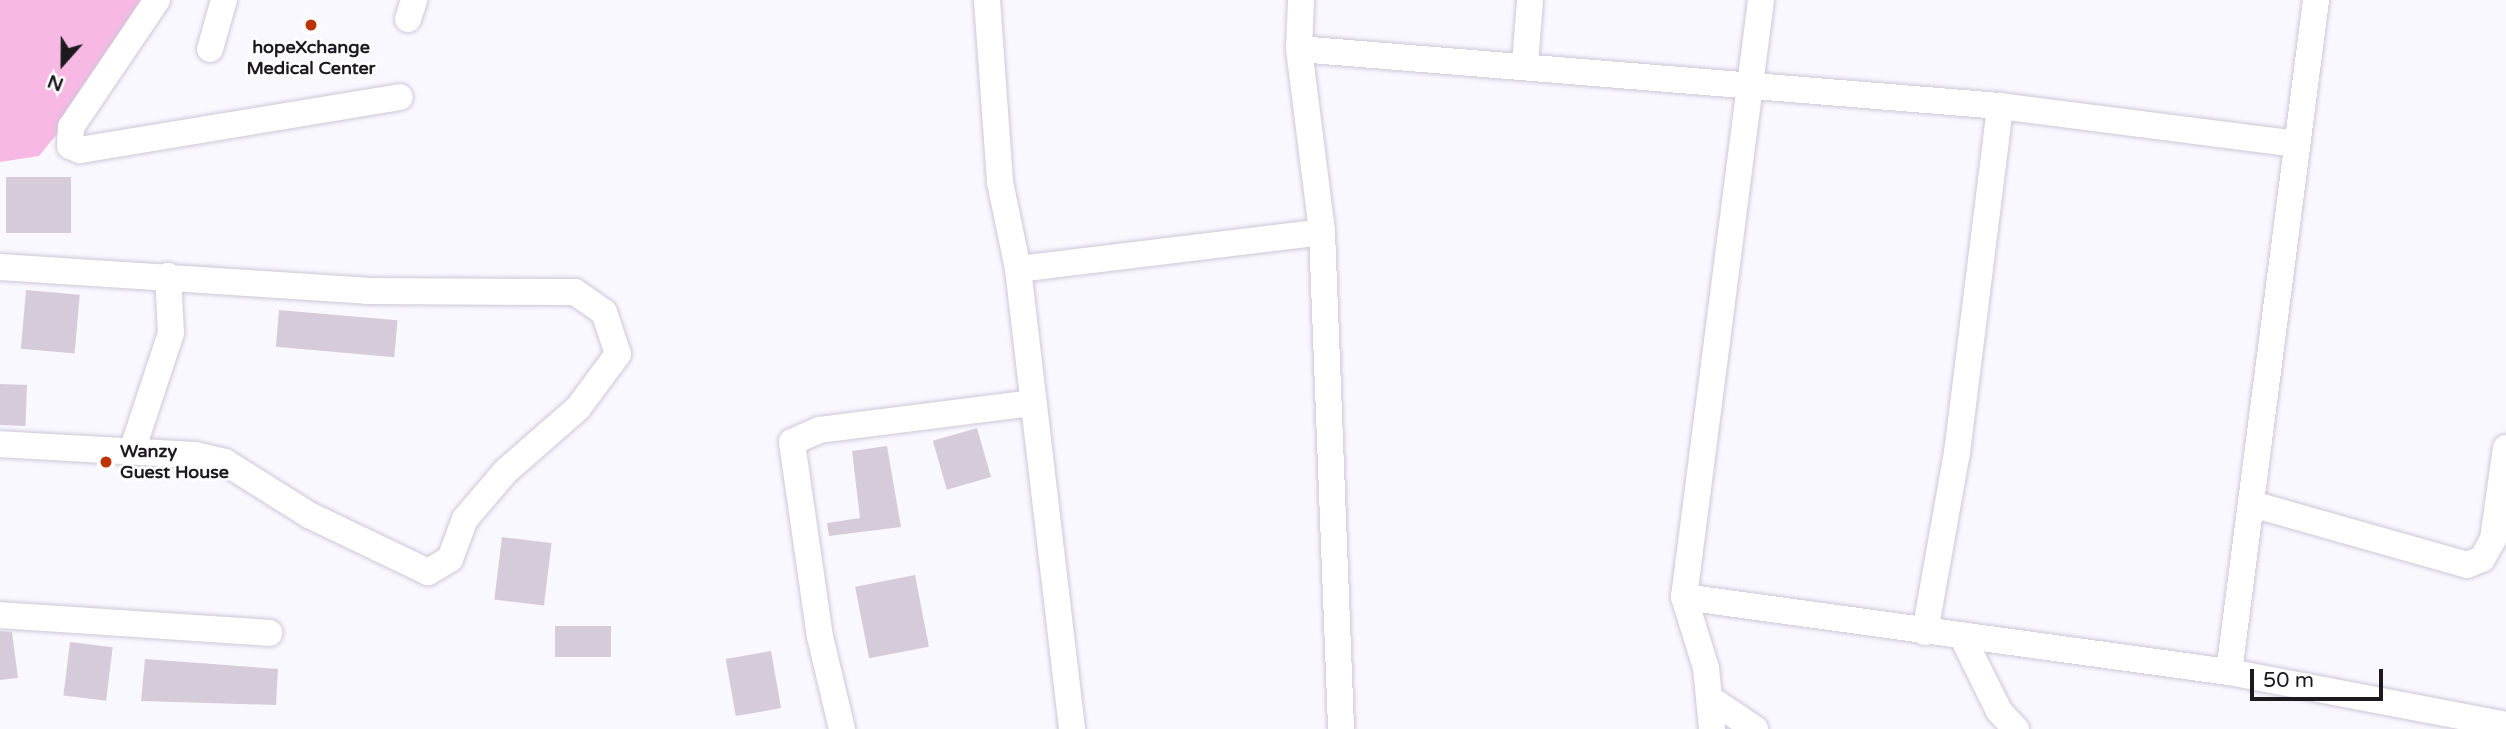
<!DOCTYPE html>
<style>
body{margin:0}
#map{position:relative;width:2506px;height:729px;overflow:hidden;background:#faf8ff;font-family:"Varela Round",sans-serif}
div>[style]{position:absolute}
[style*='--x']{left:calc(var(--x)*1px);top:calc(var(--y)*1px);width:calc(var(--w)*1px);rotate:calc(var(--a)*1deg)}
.green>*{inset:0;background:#f7b9e4}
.building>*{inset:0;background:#d6ccd9;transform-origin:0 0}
.roads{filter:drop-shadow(0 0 2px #ccc8d7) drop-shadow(0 0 2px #ccc8d7)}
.minor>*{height:26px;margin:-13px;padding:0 13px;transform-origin:13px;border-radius:13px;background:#fff}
.dots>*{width:19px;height:19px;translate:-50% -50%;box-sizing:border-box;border:4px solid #fff;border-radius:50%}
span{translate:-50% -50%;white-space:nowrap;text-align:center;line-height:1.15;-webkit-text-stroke:5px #fff;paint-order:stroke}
.poi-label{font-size:18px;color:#1c1a1f;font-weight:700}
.left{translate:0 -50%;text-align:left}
.north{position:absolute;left:28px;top:28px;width:70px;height:70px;-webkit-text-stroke:5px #fff;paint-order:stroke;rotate:201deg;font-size:19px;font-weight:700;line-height:28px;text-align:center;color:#1c1a1f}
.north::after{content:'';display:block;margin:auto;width:24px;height:32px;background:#1c1a1f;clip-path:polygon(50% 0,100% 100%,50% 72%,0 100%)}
.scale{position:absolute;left:2250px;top:669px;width:133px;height:32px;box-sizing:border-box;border:4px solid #1c1a1f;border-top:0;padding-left:9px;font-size:21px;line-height:24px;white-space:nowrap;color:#1c1a1f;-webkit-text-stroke:5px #fff;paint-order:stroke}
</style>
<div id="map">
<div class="green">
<div style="clip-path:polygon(0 0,153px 0,104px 76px,39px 156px,0 162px)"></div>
</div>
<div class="building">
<div style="left:6px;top:177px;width:65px;height:56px"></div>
<div style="left:26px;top:290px;width:54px;height:59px;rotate:5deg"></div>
<div style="left:279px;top:310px;width:119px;height:37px;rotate:5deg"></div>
<div style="left:0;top:384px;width:27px;height:41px;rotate:2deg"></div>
<div style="left:977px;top:428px;width:51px;height:46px;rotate:74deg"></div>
<div style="clip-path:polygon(887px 446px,901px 527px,829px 536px,827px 523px,860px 518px,852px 451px)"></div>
<div style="left:502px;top:537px;width:50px;height:63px;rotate:7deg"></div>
<div style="left:915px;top:575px;width:73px;height:61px;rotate:79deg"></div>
<div style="left:555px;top:626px;width:56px;height:31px"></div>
<div style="clip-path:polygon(0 631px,12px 632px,18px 678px,0 680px)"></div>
<div style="left:70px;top:642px;width:43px;height:54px;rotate:7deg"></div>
<div style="left:771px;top:651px;width:58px;height:46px;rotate:80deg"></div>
<div style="clip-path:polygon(145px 659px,278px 669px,276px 705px,141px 701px)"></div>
</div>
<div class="roads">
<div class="minor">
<div style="--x:157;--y:0;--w:153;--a:124.1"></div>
<div style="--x:71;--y:127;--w:19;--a:93"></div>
<div style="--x:70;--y:146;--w:11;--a:22"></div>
<div style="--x:80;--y:150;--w:324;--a:-9.4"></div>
<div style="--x:987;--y:0;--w:182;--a:85.9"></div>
<div style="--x:1000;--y:182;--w:89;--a:78.3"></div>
<div style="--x:1018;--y:269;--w:463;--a:83.3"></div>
<div style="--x:1301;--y:0;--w:49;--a:92.3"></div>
<div style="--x:1299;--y:49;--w:184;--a:82.8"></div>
<div style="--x:1322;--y:232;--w:497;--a:87.8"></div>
<div style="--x:408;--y:19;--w:20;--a:-72"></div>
<div style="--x:210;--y:49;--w:51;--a:-74.1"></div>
<div style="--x:1299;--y:49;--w:703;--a:4.65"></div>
<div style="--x:2000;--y:106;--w:298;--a:7.3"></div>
<div style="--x:1525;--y:64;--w:64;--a:-85.5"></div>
<div style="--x:0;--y:267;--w:368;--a:3.7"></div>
<div style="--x:367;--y:291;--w:208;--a:0.3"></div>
<div style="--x:575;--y:292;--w:35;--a:35"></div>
<div style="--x:604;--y:312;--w:44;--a:71.6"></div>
<div style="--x:618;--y:354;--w:67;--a:126.5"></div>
<div style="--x:578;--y:408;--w:97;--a:138.8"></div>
<div style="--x:505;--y:472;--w:62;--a:130.4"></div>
<div style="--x:465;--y:519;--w:43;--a:110.6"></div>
<div style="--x:450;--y:559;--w:26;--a:149"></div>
<div style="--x:428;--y:572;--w:132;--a:-154.4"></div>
<div style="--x:309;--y:515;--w:99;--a:-147.8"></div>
<div style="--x:225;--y:462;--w:31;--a:-167"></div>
<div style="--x:195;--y:455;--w:195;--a:-176.8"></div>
<div style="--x:1018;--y:269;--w:306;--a:-6.9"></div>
<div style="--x:132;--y:451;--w:124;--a:-71.7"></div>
<div style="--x:171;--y:333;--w:57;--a:-93"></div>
<div style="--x:2252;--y:504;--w:223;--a:15.8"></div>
<div style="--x:2467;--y:565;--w:16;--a:-22"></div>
<div style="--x:2482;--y:559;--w:23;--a:-61"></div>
<div style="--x:2493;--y:539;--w:92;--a:-81.9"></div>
<div style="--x:1684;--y:597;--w:550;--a:7.84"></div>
<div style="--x:2229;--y:672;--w:282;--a:10.8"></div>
<div style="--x:0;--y:615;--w:270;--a:3.8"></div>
<div style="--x:1925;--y:632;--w:182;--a:-79.9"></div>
<div style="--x:1957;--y:453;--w:350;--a:-82.9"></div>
<div style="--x:1963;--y:638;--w:81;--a:63.7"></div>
<div style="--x:1999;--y:711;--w:25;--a:47"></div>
<div style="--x:2229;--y:672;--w:678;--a:-82.62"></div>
<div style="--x:1712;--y:700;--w:52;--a:34"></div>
<div style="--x:842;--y:729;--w:95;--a:-103.4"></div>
<div style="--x:820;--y:637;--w:197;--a:-98.2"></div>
<div style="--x:792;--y:442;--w:30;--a:-24"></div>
<div style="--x:819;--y:430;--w:215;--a:-7.2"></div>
<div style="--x:1712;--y:729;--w:61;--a:-95.6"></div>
<div style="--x:1706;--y:668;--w:74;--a:-107.2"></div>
<div style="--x:1684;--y:597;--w:602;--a:-82.65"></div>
</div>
</div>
<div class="dots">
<div style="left:311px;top:25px;background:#bc3300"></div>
<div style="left:106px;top:462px;background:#bc3300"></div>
</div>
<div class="poi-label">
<span style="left:311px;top:58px">hopeXchange<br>Medical Center</span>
<span class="left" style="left:120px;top:462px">Wanzy<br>Guest House</span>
</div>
<div class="north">N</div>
<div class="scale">50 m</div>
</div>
